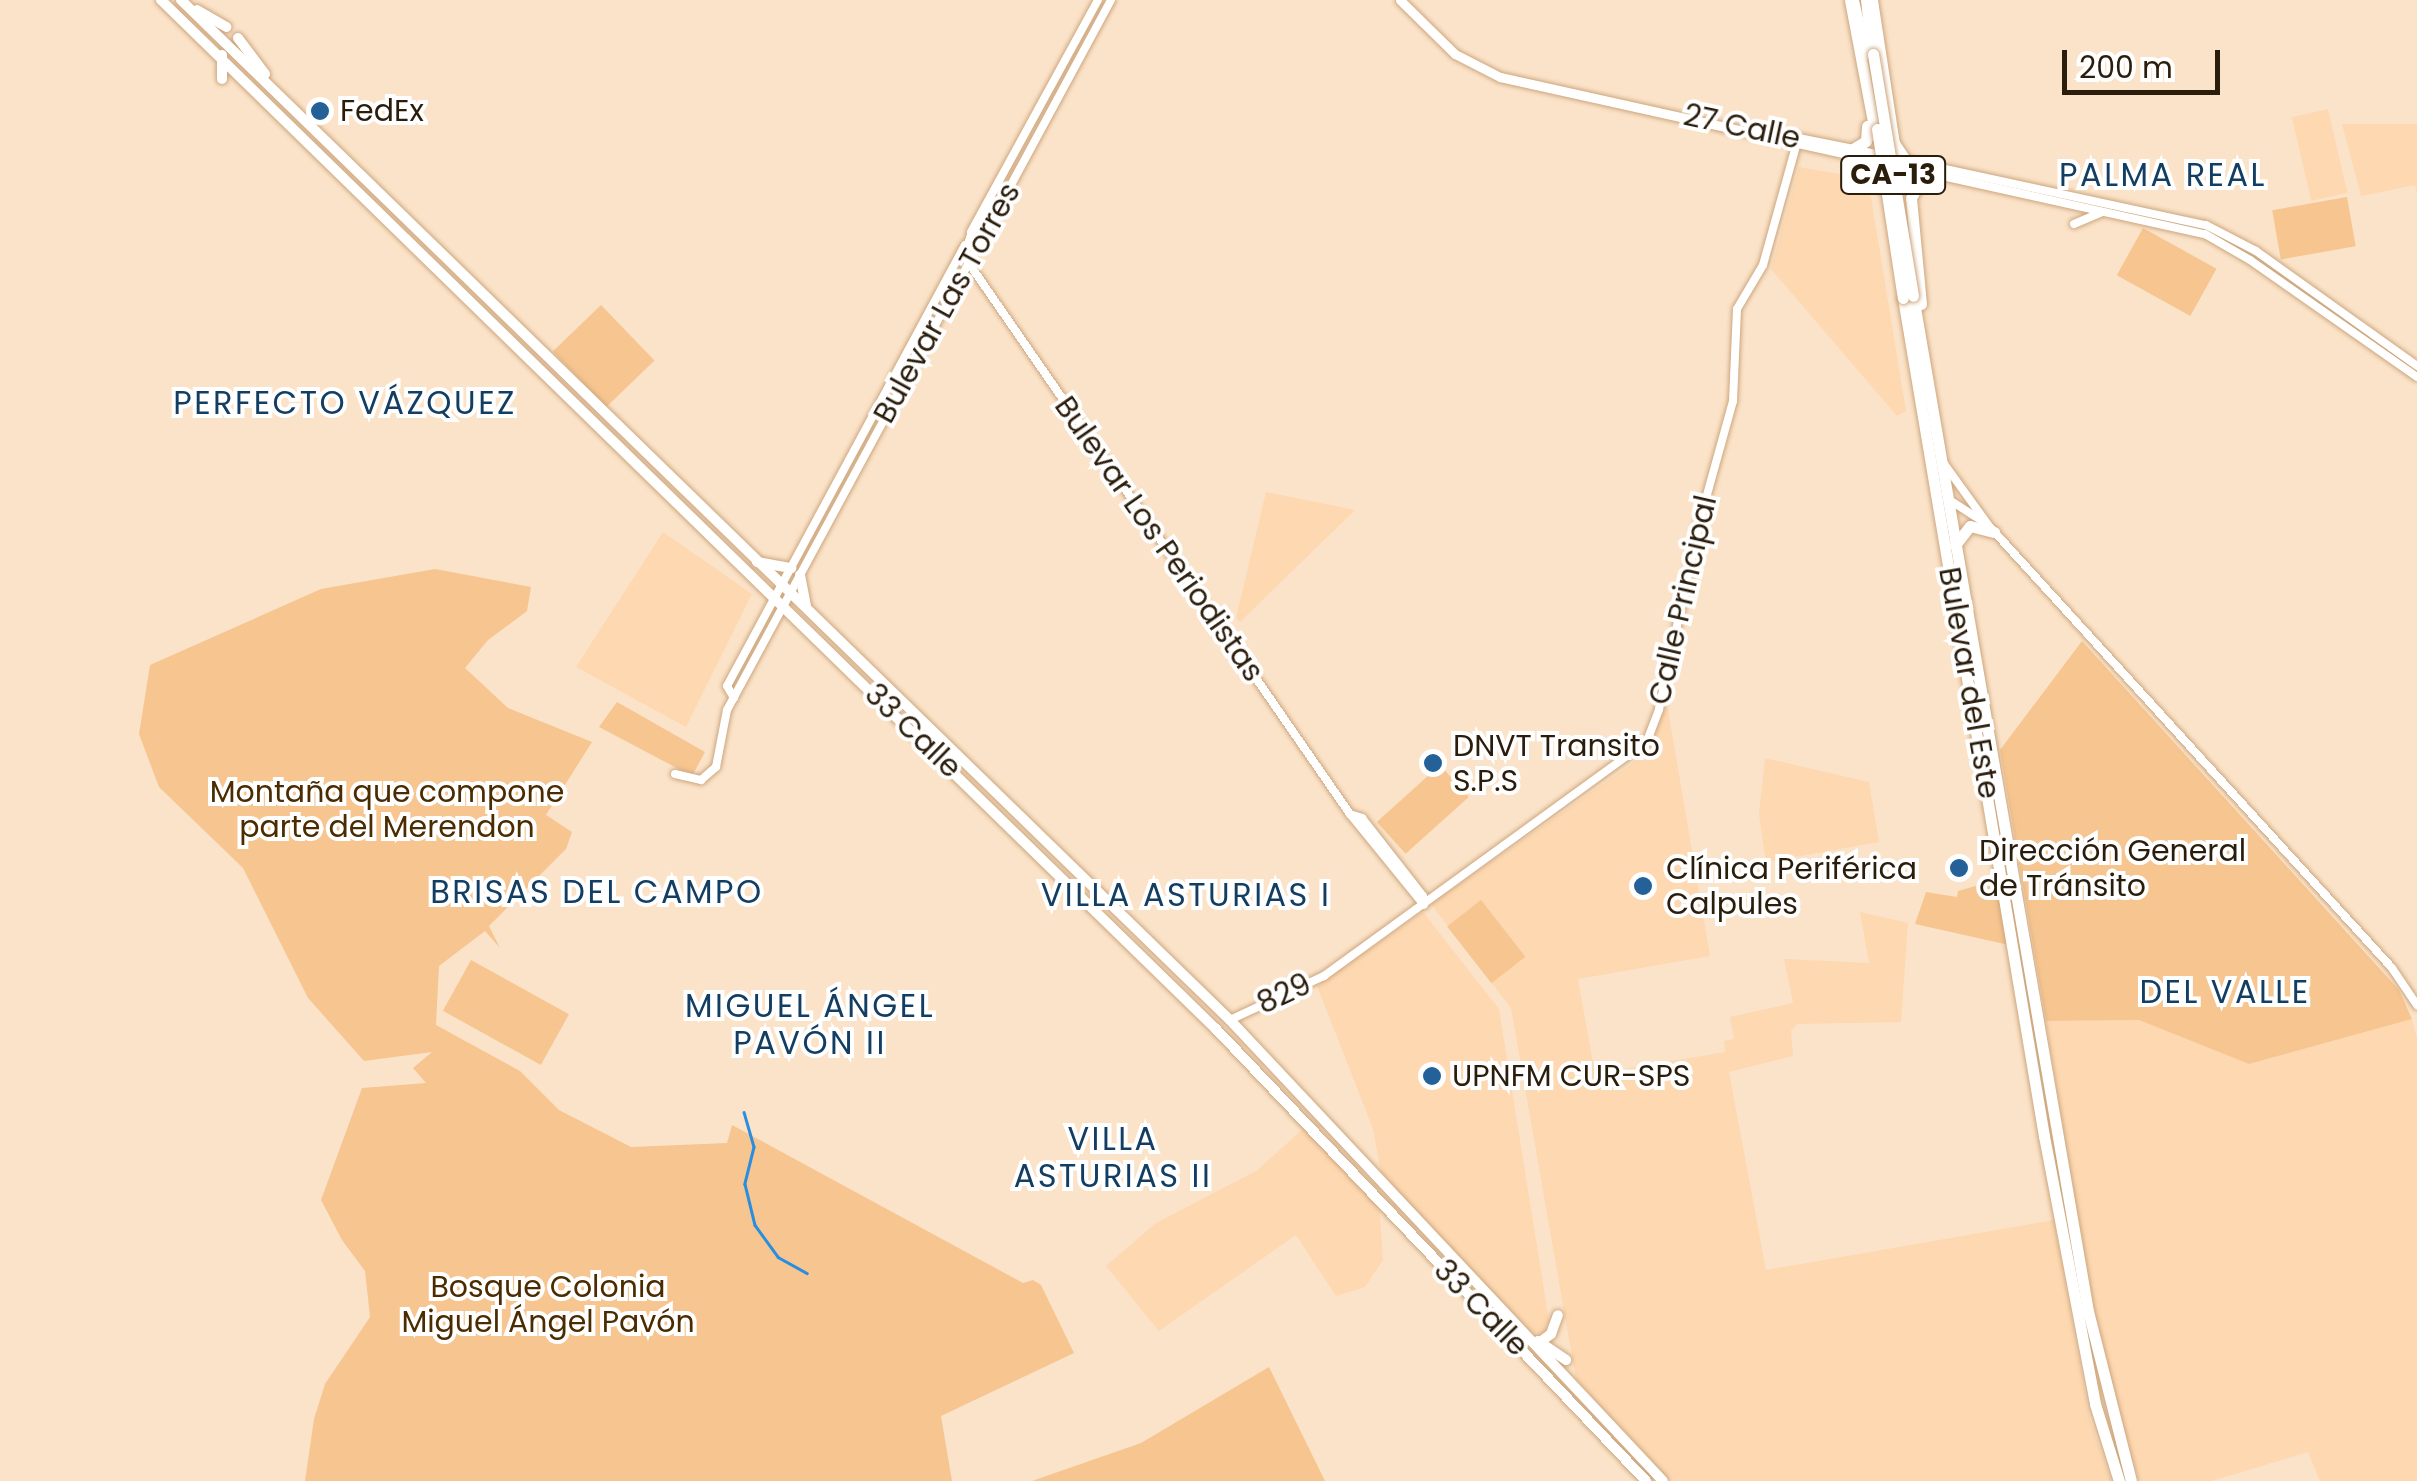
<!DOCTYPE html>
<meta charset="utf-8">
<style>
body{margin:0}
#map{position:relative;width:2417px;height:1481px;overflow:hidden;background:#fbe3c9;font-family:Poppins,sans-serif}
div>[style]{position:absolute}
[style*='--x']{left:calc(var(--x)*1px);top:calc(var(--y)*1px);width:calc(var(--w)*1px);rotate:calc(var(--a)*1deg)}
.built>*{inset:0;background:#fdd8b1;transform-origin:0 0}
.green>*{inset:0;background:#f6c590;transform-origin:0 0}
.stream>*{height:2.5px;margin:-1.25px;padding:0 1.25px;transform-origin:1.25px;border-radius:1.25px;background:#298de0}
.roads{filter:drop-shadow(0 0 2px #cda67d) drop-shadow(0 0 2px #cda67d)}
.tertiary>*{height:8px;margin:-4px;padding:0 4px;transform-origin:4px;border-radius:4px;background:#fff}
.secondary>*{height:9px;margin:-4.5px;padding:0 4.5px;transform-origin:4.5px;border-radius:4.5px;background:#fff}
.primary>*{height:10px;margin:-5px;padding:0 5px;transform-origin:5px;border-radius:5px;background:#fff}
.trunk>*{height:11px;margin:-5.5px;padding:0 5.5px;transform-origin:5.5px;border-radius:5.5px;background:#fff}
.bridges{filter:drop-shadow(0 0 2px #cda67d) drop-shadow(0 0 2px #cda67d)}
.trunk-bridge>*{height:11px;margin:-5.5px;padding:0 5.5px;transform-origin:5.5px;border-radius:5.5px;background:#fff}
.dots>*{width:28px;height:28px;translate:-50% -50%;box-sizing:border-box;border:5px solid #fff;border-radius:50%}
span{translate:-50% -50%;white-space:nowrap;text-align:center;line-height:1.15;-webkit-text-stroke:8px #fff;paint-order:stroke}
.shield-label span{padding:2px 8px;background:#fff;border:2px solid;border-radius:8px;-webkit-text-stroke-width:0}
.shield-label{font-size:28px;color:#2b1d0c;font-weight:700}
.poi-label{font-size:30px;color:#2b1d0c}
.left{translate:0 -50%;text-align:left}
.street-label{font-size:30px;color:#2b1d0c}
.park-label{font-size:30px;color:#4b2b00}
.neighbourhood-label{font-size:32px;color:#133e63;letter-spacing:2.5px}
.scale{position:absolute;left:2062px;top:50px;width:158px;height:45px;box-sizing:border-box;border:5px solid #2b1d0c;border-top:0;padding-left:12px;font-size:30px;line-height:35px;white-space:nowrap;color:#2b1d0c;-webkit-text-stroke:8px #fff;paint-order:stroke}
</style>
<div id="map">
<div class="built">
<div style="left:2328px;top:109px;width:86px;height:37px;rotate:77deg"></div>
<div style="clip-path:polygon(2342px 124px,2417px 124px,2417px 193px,2415px 185px,2361px 196px)"></div>
<div style="clip-path:polygon(1799px 167px,1868px 179px,1906px 411px,1897px 416px,1771px 269px)"></div>
<div style="clip-path:polygon(1266px 492px,1355px 510px,1240px 622px,1236px 618px)"></div>
<div style="clip-path:polygon(663px 532px,752px 594px,686px 727px,576px 667px)"></div>
<div style="clip-path:polygon(1666px 698px,1710px 956px,1578px 979px,1595px 1074px,1725px 1052px,1724px 1041px,1734px 1039px,1730px 1017px,1793px 1003px,1784px 959px,1869px 963px,1860px 912px,1908px 923px,1901px 1022px,1797px 1024px,1791px 1031px,1793px 1056px,1729px 1072px,1766px 1270px,2054px 1220px,2089px 1415px,2111px 1481px,1670px 1481px,1576px 1379px,1511px 1008px,1431px 904px,1633px 763px,1654px 739px)"></div>
<div style="clip-path:polygon(1765px 758px,1869px 782px,1879px 842px,1766px 862px,1759px 814px)"></div>
<div style="clip-path:polygon(1423px 912px,1499px 1009px,1549px 1321px,1543px 1334px,1531px 1332px,1382px 1177px,1373px 1129px,1317px 986px)"></div>
<div style="clip-path:polygon(2412px 1019px,2417px 1038px,2417px 1481px,2320px 1481px,2308px 1452px,2212px 1481px,2139px 1481px,2094px 1320px,2046px 1021px,2139px 1020px,2249px 1064px)"></div>
<div style="clip-path:polygon(1303px 1129px,1379px 1201px,1383px 1260px,1365px 1287px,1336px 1296px,1296px 1235px,1159px 1331px,1106px 1266px,1156px 1223px,1256px 1171px)"></div>
</div>
<div class="green">
<div style="left:2347px;top:197px;width:50px;height:76px;rotate:80deg"></div>
<div style="left:2143px;top:228px;width:84px;height:54px;rotate:29deg"></div>
<div style="left:601px;top:305px;width:77px;height:67px;rotate:46deg"></div>
<div style="clip-path:polygon(435px 569px,531px 587px,527px 611px,488px 640px,465px 668px,508px 708px,592px 742px,546px 815px,572px 832px,566px 849px,489px 926px,500px 948px,485px 931px,439px 966px,436px 1025px,520px 1071px,559px 1110px,631px 1147px,727px 1143px,732px 1125px,1023px 1283px,1033px 1280px,1041px 1285px,1074px 1353px,941px 1416px,952px 1481px,305px 1481px,314px 1419px,325px 1384px,370px 1317px,365px 1271px,342px 1240px,321px 1200px,362px 1088px,426px 1083px,413px 1068px,432px 1052px,364px 1061px,308px 998px,243px 868px,159px 787px,139px 734px,150px 665px,321px 589px)"></div>
<div style="clip-path:polygon(2082px 641px,2399px 990px,2412px 1019px,2249px 1064px,2139px 1020px,2046px 1021px,2000px 750px)"></div>
<div style="clip-path:polygon(617px 702px,705px 752px,692px 776px,599px 727px)"></div>
<div style="left:1440px;top:765px;width:43px;height:85px;rotate:48deg"></div>
<div style="clip-path:polygon(2000px 879px,2009px 945px,1915px 924px,1926px 892px,1957px 897px,1958px 891px)"></div>
<div style="left:1481px;top:900px;width:72px;height:43px;rotate:52deg"></div>
<div style="left:471px;top:960px;width:112px;height:58px;rotate:29deg"></div>
<div style="clip-path:polygon(1269px 1367px,1325px 1481px,1032px 1481px,1141px 1443px)"></div>
</div>
<div class="stream">
<div style="--x:744;--y:1112;--w:36;--a:74"></div>
<div style="--x:754;--y:1147;--w:38;--a:104"></div>
<div style="--x:745;--y:1184;--w:42;--a:76.3"></div>
<div style="--x:755;--y:1225;--w:39;--a:54"></div>
<div style="--x:778;--y:1257;--w:33;--a:29"></div>
</div>
<div class="roads">
<div class="tertiary">
<div style="--x:1853;--y:149;--w:361;--a:12.2"></div>
<div style="--x:2206;--y:225;--w:56;--a:27.5"></div>
<div style="--x:2256;--y:251;--w:198;--a:35.5"></div>
<div style="--x:1888;--y:164;--w:325;--a:12.5"></div>
<div style="--x:2205;--y:234;--w:52;--a:30"></div>
<div style="--x:2250;--y:260;--w:204;--a:35"></div>
<div style="--x:2074;--y:224;--w:30;--a:-23"></div>
<div style="--x:973;--y:229;--w:21;--a:109"></div>
<div style="--x:966;--y:249;--w:13;--a:81"></div>
<div style="--x:968;--y:262;--w:671;--a:55.32"></div>
<div style="--x:1350;--y:814;--w:117;--a:50.9"></div>
<div style="--x:971;--y:232;--w:264;--a:-61.3"></div>
<div style="--x:1945;--y:465;--w:75;--a:54.2"></div>
<div style="--x:1989;--y:526;--w:598;--a:47.64"></div>
<div style="--x:2392;--y:968;--w:45;--a:56"></div>
<div style="--x:1948;--y:499;--w:40;--a:32.9"></div>
<div style="--x:734;--y:698;--w:14;--a:-120"></div>
<div style="--x:727;--y:686;--w:501;--a:-61.65"></div>
<div style="--x:675;--y:774;--w:27;--a:13"></div>
<div style="--x:701;--y:780;--w:20;--a:-41"></div>
<div style="--x:716;--y:767;--w:58;--a:-79.1"></div>
<div style="--x:727;--y:710;--w:807;--a:-61.59"></div>
<div style="--x:1350;--y:814;--w:13;--a:18"></div>
<div style="--x:1362;--y:818;--w:99;--a:52"></div>
<div style="--x:1423;--y:896;--w:8;--a:83"></div>
<div style="--x:1230;--y:1020;--w:104;--a:-25.1"></div>
<div style="--x:1324;--y:976;--w:399;--a:-36"></div>
<div style="--x:1647;--y:741;--w:34;--a:-69"></div>
<div style="--x:1659;--y:709;--w:193;--a:-77.8"></div>
<div style="--x:1700;--y:520;--w:123;--a:-74.5"></div>
<div style="--x:1733;--y:401;--w:92;--a:-87.5"></div>
<div style="--x:1737;--y:309;--w:51;--a:-59.4"></div>
<div style="--x:1763;--y:265;--w:131;--a:-74.5"></div>
</div>
<div class="secondary">
<div style="--x:1400;--y:0;--w:77;--a:44.5"></div>
<div style="--x:1455;--y:54;--w:51;--a:27.1"></div>
<div style="--x:1500;--y:77;--w:378;--a:12.5"></div>
<div style="--x:1748;--y:128;--w:107;--a:11.3"></div>
</div>
<div class="primary">
<div style="--x:161;--y:0;--w:1474;--a:44.29"></div>
<div style="--x:1216;--y:1029;--w:624;--a:46.43"></div>
<div style="--x:181;--y:0;--w:1463;--a:44.2"></div>
<div style="--x:1230;--y:1020;--w:632;--a:46.79"></div>
<div style="--x:197;--y:10;--w:34;--a:30"></div>
<div style="--x:238;--y:38;--w:45;--a:53.1"></div>
<div style="--x:222;--y:55;--w:24;--a:90"></div>
<div style="--x:757;--y:562;--w:35;--a:10"></div>
<div style="--x:800;--y:575;--w:32;--a:79"></div>
<div style="--x:1538;--y:1341;--w:34;--a:34"></div>
<div style="--x:1540;--y:1342;--w:14;--a:-36"></div>
<div style="--x:1551;--y:1334;--w:20;--a:-70"></div>
</div>
<div class="trunk">
<div style="--x:1850;--y:0;--w:139;--a:79.3"></div>
<div style="--x:1853;--y:0;--w:55;--a:77.5"></div>
<div style="--x:1866;--y:0;--w:45;--a:83.7"></div>
<div style="--x:1872;--y:0;--w:145;--a:81.3"></div>
<div style="--x:1894;--y:143;--w:22;--a:56"></div>
<div style="--x:1853;--y:149;--w:15;--a:-32"></div>
<div style="--x:1866;--y:141;--w:15;--a:-86"></div>
<div style="--x:1869;--y:159;--w:30;--a:67"></div>
<div style="--x:1913;--y:296;--w:1030;--a:80.22"></div>
<div style="--x:2088;--y:1311;--w:175;--a:75.8"></div>
<div style="--x:1903;--y:298;--w:850;--a:80.45"></div>
<div style="--x:2044;--y:1136;--w:273;--a:79.2"></div>
<div style="--x:2095;--y:1404;--w:81;--a:72.7"></div>
<div style="--x:1921;--y:304;--w:106;--a:-95.4"></div>
<div style="--x:1911;--y:198;--w:19;--a:-62"></div>
<div style="--x:1920;--y:181;--w:19;--a:-16"></div>
<div style="--x:1955;--y:545;--w:24;--a:-52"></div>
<div style="--x:1970;--y:526;--w:25;--a:14"></div>
</div>
</div>
<div class="bridges">
<div class="trunk-bridge">
<div style="--x:1873;--y:54;--w:245;--a:80.6"></div>
<div style="--x:1877;--y:129;--w:171;--a:81.3"></div>
</div>
</div>
<div class="dots">
<div style="left:320px;top:111px;background:#236198"></div>
<div style="left:1433px;top:763px;background:#236198"></div>
<div style="left:1959px;top:868px;background:#236198"></div>
<div style="left:1643px;top:886px;background:#236198"></div>
<div style="left:1432px;top:1076px;background:#236198"></div>
</div>
<div class="shield-label">
<span style="left:1893px;top:175px">CA-13</span>
</div>
<div class="poi-label">
<span class="left" style="left:340px;top:111px">FedEx</span>
<span class="left" style="left:1453px;top:763px">DNVT Transito<br>S.P.S</span>
<span class="left" style="left:1979px;top:868px">Dirección General<br>de Tránsito</span>
<span class="left" style="left:1666px;top:886px">Clínica Periférica<br>Calpules</span>
<span class="left" style="left:1452px;top:1076px">UPNFM CUR-SPS</span>
</div>
<div class="street-label">
<span style="left:1742px;top:127px;rotate:12deg">27 Calle</span>
<span style="left:947px;top:303px;rotate:-61deg">Bulevar Las Torres</span>
<span style="left:1159px;top:539px;rotate:55deg">Bulevar Los Periodistas</span>
<span style="left:1683px;top:600px;rotate:-77deg">Calle Principal</span>
<span style="left:1969px;top:683px;rotate:80deg">Bulevar del Este</span>
<span style="left:913px;top:731px;rotate:44deg">33 Calle</span>
<span style="left:1284px;top:994px;rotate:-25deg">829</span>
<span style="left:1481px;top:1308px;rotate:46deg">33 Calle</span>
</div>
<div class="park-label">
<span style="left:387px;top:809px">Montaña que compone<br>parte del Merendon</span>
<span style="left:548px;top:1304px">Bosque Colonia<br>Miguel Ángel Pavón</span>
</div>
<div class="neighbourhood-label">
<span style="left:2163px;top:175px">PALMA REAL</span>
<span style="left:345px;top:403px">PERFECTO VÁZQUEZ</span>
<span style="left:597px;top:892px">BRISAS DEL CAMPO</span>
<span style="left:1186px;top:895px">VILLA ASTURIAS I</span>
<span style="left:2225px;top:992px">DEL VALLE</span>
<span style="left:810px;top:1025px">MIGUEL ÁNGEL<br>PAVÓN II</span>
<span style="left:1113px;top:1158px">VILLA<br>ASTURIAS II</span>
</div>
<div class="scale">200 m</div>
</div>
